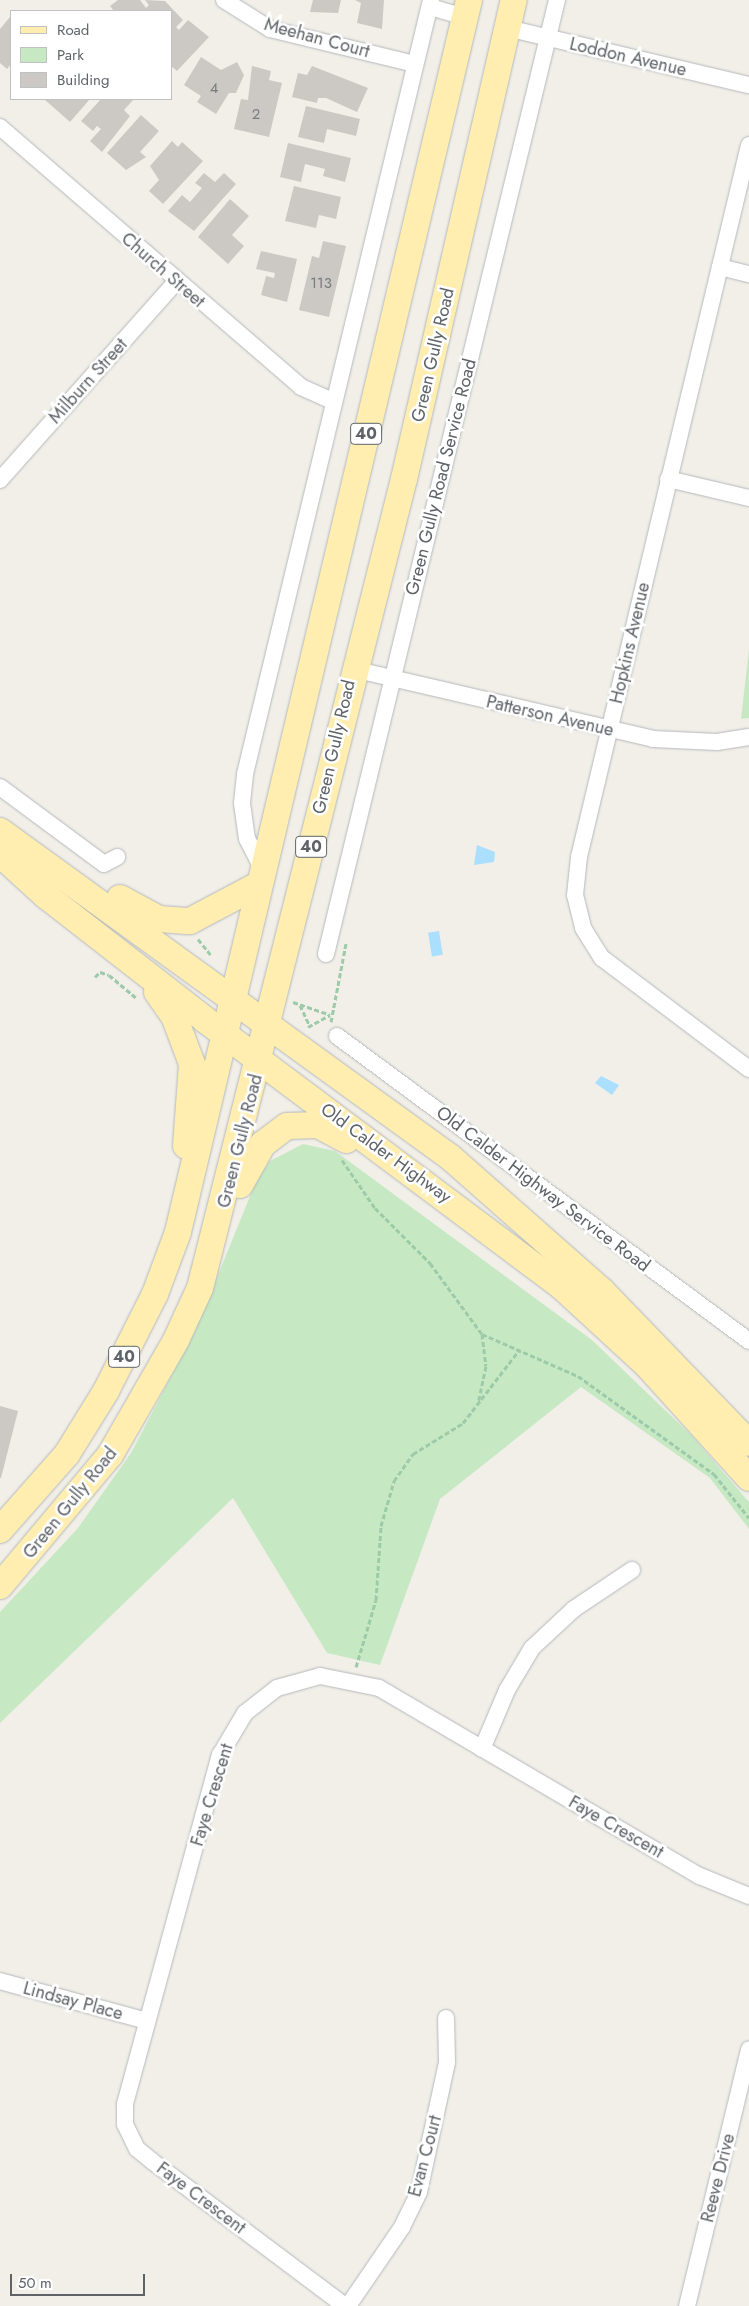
<!DOCTYPE html>
<style>
body{margin:0}
#map{position:relative;width:749px;height:2306px;overflow:hidden;background:#f1efe8;font-family:Jost,sans-serif}
div>[style]{position:absolute}
[style*='--x']{left:calc(var(--x)*1px);top:calc(var(--y)*1px);width:calc(var(--w)*1px);rotate:calc(var(--a)*1deg)}
.green>*{inset:0;background:#c6e9c4}
.water>*{inset:0;background:#aadfff;transform-origin:0 0}
.building>*{inset:0;background:#ccc9c5}
.path>*{height:3px;margin-top:-1.5px;transform-origin:0;background:repeating-linear-gradient(90deg,#9dcaa8 0 5px,transparent 0 7.5px)}
.roads{filter:drop-shadow(0 0 1px #b5b8bc) drop-shadow(0 0 1px #b5b8bc)}
.minor>*{height:16px;margin:-8px;padding:0 8px;transform-origin:8px;border-radius:8px;background:#fff}
.primary>*{height:26px;margin:-13px;padding:0 13px;transform-origin:13px;border-radius:13px;background:#ffeeaf}
span{translate:-50% -50%;white-space:nowrap;text-align:center;line-height:1.15;-webkit-text-stroke:5px #fff;paint-order:stroke}
.number-label{font-size:15px;color:#7a7c7f}
.number-label span{-webkit-text-stroke-width:0}
.shield-label span{padding:1px 4px;background:#fff;border:1px solid;border-radius:4px;-webkit-text-stroke-width:0}
.shield-label{font-size:16px;color:#5f6368;font-weight:700}
.street-label{font-size:18px;color:#5f6368}
.legend{position:absolute;left:10px;top:10px;width:162px;height:90px;box-sizing:border-box;background:#fff;border:1px solid #bfc1c3;margin:0;padding:6px 9px;list-style:none;font-size:15px;color:#5f6368}
.legend li{display:flex;align-items:center;gap:10px;height:25px}
.legend b{width:25px;border:1px solid #bfc1c3}
.scale{position:absolute;left:10px;top:2274px;width:135px;height:22px;box-sizing:border-box;border:2px solid #5f6368;border-top:0;padding-left:6px;font-size:15px;line-height:18px;white-space:nowrap;color:#5f6368;-webkit-text-stroke:4px #fff;paint-order:stroke}
</style>
<div id="map">
<div class="green">
<div style="clip-path:polygon(749px 649px,749px 718px,741px 719px)"></div>
<div style="clip-path:polygon(303px 1144px,335px 1151px,592px 1340px,691px 1435px,749px 1502px,749px 1529px,710px 1478px,581px 1387px,440px 1499px,380px 1665px,327px 1653px,233px 1498px,0 1723px,0 1612px,78px 1528px,131px 1453px,196px 1329px,255px 1184px,270px 1161px)"></div>
</div>
<div class="water">
<div style="clip-path:polygon(477px 845px,495px 852px,494px 862px,474px 865px)"></div>
<div style="left:439px;top:931px;width:24px;height:11px;rotate:81deg"></div>
<div style="clip-path:polygon(601px 1076px,619px 1085px,612px 1095px,595px 1083px)"></div>
</div>
<div class="building">
<div style="clip-path:polygon(118px 0,140px 0,146px 8px,149px 5px,145px 0,165px 1px,183px 20px,176px 27px,179px 30px,188px 20px,209px 37px,177px 71px,171px 66px,171px 11px,114px 11px,110px 6px)"></div>
<div style="clip-path:polygon(313px 0,341px 0,338px 13px,310px 12px)"></div>
<div style="clip-path:polygon(355px 0,384px 0,382px 29px,357px 23px,361px 3px)"></div>
<div style="clip-path:polygon(10px 17px,11px 64px,7px 69px,0 63px,0 29px)"></div>
<div style="clip-path:polygon(201px 57px,221px 70px,237px 62px,244px 75px,236px 93px,229px 93px,216px 114px,197px 102px,201px 96px,184px 85px)"></div>
<div style="clip-path:polygon(252px 66px,271px 71px,269px 80px,282px 83px,269px 137px,234px 129px,241px 99px,248px 100px)"></div>
<div style="clip-path:polygon(312px 66px,368px 88px,357px 112px,326px 98px,318px 98px,317px 103px,292px 97px,298px 73px,307px 75px)"></div>
<div style="clip-path:polygon(44px 99px,90px 99px,70px 122px)"></div>
<div style="clip-path:polygon(101px 99px,134px 99px,124px 110px,130px 116px,102px 152px,90px 141px,101px 129px,97px 126px,93px 131px,81px 121px)"></div>
<div style="clip-path:polygon(306px 106px,360px 119px,356px 136px,327px 129px,324px 143px,298px 137px)"></div>
<div style="clip-path:polygon(141px 115px,159px 131px,140px 152px,146px 157px,126px 170px,107px 153px)"></div>
<div style="clip-path:polygon(172px 141px,178px 147px,182px 142px,203px 161px,163px 204px,149px 191px,159px 180px,150px 166px)"></div>
<div style="clip-path:polygon(288px 143px,351px 158px,345px 182px,323px 176px,325px 169px,305px 164px,301px 182px,280px 177px)"></div>
<div style="clip-path:polygon(204px 173px,215px 182px,224px 173px,236px 184px,194px 231px,168px 211px,182px 195px,190px 202px,202px 188px,195px 183px)"></div>
<div style="clip-path:polygon(294px 186px,341px 197px,336px 219px,319px 215px,316px 228px,285px 221px)"></div>
<div style="clip-path:polygon(230px 199px,249px 216px,232px 235px,244px 246px,228px 264px,198px 237px)"></div>
<div style="clip-path:polygon(323px 241px,346px 246px,329px 317px,299px 310px,312px 256px,319px 258px)"></div>
<div style="clip-path:polygon(261px 251px,297px 259px,287px 302px,261px 295px,266px 276px,274px 278px,275px 273px,256px 269px)"></div>
<div style="clip-path:polygon(0 1406px,18px 1411px,1px 1478px,0 1478px)"></div>
</div>
<div class="path">
<div style="--x:198;--y:939;--w:21;--a:51"></div>
<div style="--x:95;--y:977;--w:7;--a:-45"></div>
<div style="--x:100;--y:972;--w:9;--a:18"></div>
<div style="--x:109;--y:975;--w:35;--a:40"></div>
<div style="--x:293;--y:1002;--w:39;--a:19"></div>
<div style="--x:300;--y:1005;--w:23;--a:65"></div>
<div style="--x:331;--y:1022;--w:80;--a:-79.2"></div>
<div style="--x:308;--y:1027;--w:25;--a:-29"></div>
<div style="--x:342;--y:1160;--w:58;--a:55.5"></div>
<div style="--x:375;--y:1208;--w:78;--a:45"></div>
<div style="--x:430;--y:1263;--w:88;--a:53.8"></div>
<div style="--x:482;--y:1334;--w:32;--a:83"></div>
<div style="--x:486;--y:1366;--w:35;--a:102"></div>
<div style="--x:482;--y:1334;--w:105;--a:23.6"></div>
<div style="--x:578;--y:1376;--w:168;--a:35.8"></div>
<div style="--x:714;--y:1474;--w:56;--a:51.5"></div>
<div style="--x:356;--y:1667;--w:70;--a:-73.4"></div>
<div style="--x:376;--y:1600;--w:74;--a:-86.1"></div>
<div style="--x:381;--y:1526;--w:47;--a:-73.9"></div>
<div style="--x:394;--y:1481;--w:33;--a:-55"></div>
<div style="--x:413;--y:1454;--w:59;--a:-31.8"></div>
<div style="--x:463;--y:1423;--w:93;--a:-52.4"></div>
</div>
<div class="roads">
<div class="minor">
<div style="--x:224;--y:0;--w:54;--a:32.2"></div>
<div style="--x:270;--y:29;--w:149;--a:13.6"></div>
<div style="--x:430;--y:7;--w:36;--a:16"></div>
<div style="--x:507;--y:28;--w:249;--a:13.3"></div>
<div style="--x:0;--y:127;--w:398;--a:40.8"></div>
<div style="--x:301;--y:387;--w:36;--a:24"></div>
<div style="--x:749;--y:145;--w:732;--a:103.43"></div>
<div style="--x:579;--y:857;--w:38;--a:96"></div>
<div style="--x:575;--y:895;--w:34;--a:76"></div>
<div style="--x:583;--y:928;--w:36;--a:58"></div>
<div style="--x:602;--y:958;--w:184;--a:37.1"></div>
<div style="--x:720;--y:267;--w:30;--a:14"></div>
<div style="--x:668;--y:479;--w:83;--a:13.2"></div>
<div style="--x:0;--y:480;--w:265;--a:-48.4"></div>
<div style="--x:353;--y:669;--w:308;--a:13.1"></div>
<div style="--x:653;--y:739;--w:64;--a:2.7"></div>
<div style="--x:717;--y:742;--w:32;--a:-9"></div>
<div style="--x:0;--y:787;--w:129;--a:36.5"></div>
<div style="--x:104;--y:864;--w:15;--a:-28"></div>
<div style="--x:262;--y:868;--w:33;--a:-117"></div>
<div style="--x:247;--y:839;--w:36;--a:-98"></div>
<div style="--x:242;--y:803;--w:29;--a:-84"></div>
<div style="--x:245;--y:774;--w:796;--a:-76.49"></div>
<div style="--x:326;--y:954;--w:982;--a:-76.39"></div>
<div style="--x:337;--y:1036;--w:513;--a:36.51"></div>
<div style="--x:482;--y:1749;--w:64;--a:-67"></div>
<div style="--x:507;--y:1690;--w:49;--a:-59.2"></div>
<div style="--x:532;--y:1648;--w:57;--a:-42.9"></div>
<div style="--x:574;--y:1609;--w:70;--a:-33.9"></div>
<div style="--x:0;--y:1981;--w:152;--a:15.2"></div>
<div style="--x:345;--y:2306;--w:241;--a:-143.1"></div>
<div style="--x:152;--y:2161;--w:19;--a:-141"></div>
<div style="--x:137;--y:2149;--w:28;--a:-116"></div>
<div style="--x:125;--y:2124;--w:20;--a:-90"></div>
<div style="--x:125;--y:2104;--w:362;--a:-74.8"></div>
<div style="--x:220;--y:1755;--w:49;--a:-59.2"></div>
<div style="--x:245;--y:1713;--w:41;--a:-38"></div>
<div style="--x:277;--y:1688;--w:45;--a:-15.6"></div>
<div style="--x:320;--y:1676;--w:60;--a:11.5"></div>
<div style="--x:379;--y:1688;--w:372;--a:30.4"></div>
<div style="--x:700;--y:1876;--w:53;--a:22.2"></div>
<div style="--x:348;--y:2306;--w:96;--a:-55.6"></div>
<div style="--x:402;--y:2227;--w:39;--a:-64"></div>
<div style="--x:419;--y:2192;--w:133;--a:-77.8"></div>
<div style="--x:447;--y:2062;--w:44;--a:-91.3"></div>
<div style="--x:687;--y:2306;--w:264;--a:-76.4"></div>
</div>
<div class="primary">
<div style="--x:0;--y:831;--w:556;--a:35.92"></div>
<div style="--x:450;--y:1157;--w:203;--a:41.4"></div>
<div style="--x:602;--y:1291;--w:211;--a:46"></div>
<div style="--x:0;--y:854;--w:61;--a:42.3"></div>
<div style="--x:45;--y:895;--w:202;--a:37.9"></div>
<div style="--x:204;--y:1019;--w:446;--a:36.8"></div>
<div style="--x:561;--y:1286;--w:117;--a:42.6"></div>
<div style="--x:647;--y:1365;--w:152;--a:47.9"></div>
<div style="--x:120;--y:898;--w:44;--a:28.3"></div>
<div style="--x:159;--y:919;--w:31;--a:4"></div>
<div style="--x:190;--y:921;--w:77;--a:-27.9"></div>
<div style="--x:157;--y:992;--w:29;--a:55"></div>
<div style="--x:174;--y:1016;--w:51;--a:69.4"></div>
<div style="--x:192;--y:1064;--w:82;--a:94.2"></div>
<div style="--x:240;--y:1185;--w:47;--a:-60.7"></div>
<div style="--x:263;--y:1144;--w:30;--a:-37"></div>
<div style="--x:287;--y:1126;--w:31;--a:-2"></div>
<div style="--x:318;--y:1125;--w:32;--a:28"></div>
<div style="--x:0;--y:1530;--w:101;--a:-48.6"></div>
<div style="--x:67;--y:1454;--w:74;--a:-58.2"></div>
<div style="--x:106;--y:1391;--w:109;--a:-63.2"></div>
<div style="--x:155;--y:1294;--w:66;--a:-69.6"></div>
<div style="--x:178;--y:1232;--w:1266;--a:-76.71"></div>
<div style="--x:0;--y:1586;--w:171;--a:-50"></div>
<div style="--x:110;--y:1455;--w:133;--a:-60.1"></div>
<div style="--x:176;--y:1340;--w:57;--a:-65.2"></div>
<div style="--x:200;--y:1288;--w:834;--a:-75.85"></div>
<div style="--x:404;--y:479;--w:491;--a:-77.1"></div>
</div>
</div>
<div class="number-label">
<span style="left:214px;top:89px">4</span>
<span style="left:256px;top:115px">2</span>
<span style="left:321px;top:284px">113</span>
</div>
<div class="shield-label">
<span style="left:366px;top:434px">40</span>
<span style="left:311px;top:847px">40</span>
<span style="left:124px;top:1357px">40</span>
</div>
<div class="street-label">
<span style="left:317px;top:38px;rotate:15deg">Meehan Court</span>
<span style="left:628px;top:57px;rotate:13deg">Loddon Avenue</span>
<span style="left:163px;top:270px;rotate:41deg">Church Street</span>
<span style="left:433px;top:355px;rotate:-77deg">Green Gully Road</span>
<span style="left:88px;top:381px;rotate:-48deg">Milburn Street</span>
<span style="left:441px;top:477px;rotate:-76deg">Green Gully Road Service Road</span>
<span style="left:630px;top:643px;rotate:-77deg">Hopkins Avenue</span>
<span style="left:550px;top:716px;rotate:13deg">Patterson Avenue</span>
<span style="left:334px;top:747px;rotate:-77deg">Green Gully Road</span>
<span style="left:240px;top:1141px;rotate:-76deg">Green Gully Road</span>
<span style="left:386px;top:1153px;rotate:36deg">Old Calder Highway</span>
<span style="left:543px;top:1189px;rotate:37deg">Old Calder Highway Service Road</span>
<span style="left:70px;top:1503px;rotate:-51deg">Green Gully Road</span>
<span style="left:212px;top:1795px;rotate:-73deg">Faye Crescent</span>
<span style="left:616px;top:1827px;rotate:30deg">Faye Crescent</span>
<span style="left:73px;top:2001px;rotate:15deg">Lindsay Place</span>
<span style="left:425px;top:2156px;rotate:-75deg">Evan Court</span>
<span style="left:718px;top:2178px;rotate:-76deg">Reeve Drive</span>
<span style="left:201px;top:2198px;rotate:37deg">Faye Crescent</span>
</div>
<ul class="legend">
<li><b style="height:6px;background:#ffeeaf"></b>Road</li>
<li><b style="height:14px;background:#c6e9c4"></b>Park</li>
<li><b style="height:14px;background:#ccc9c5"></b>Building</li>
</ul>
<div class="scale">50 m</div>
</div>
